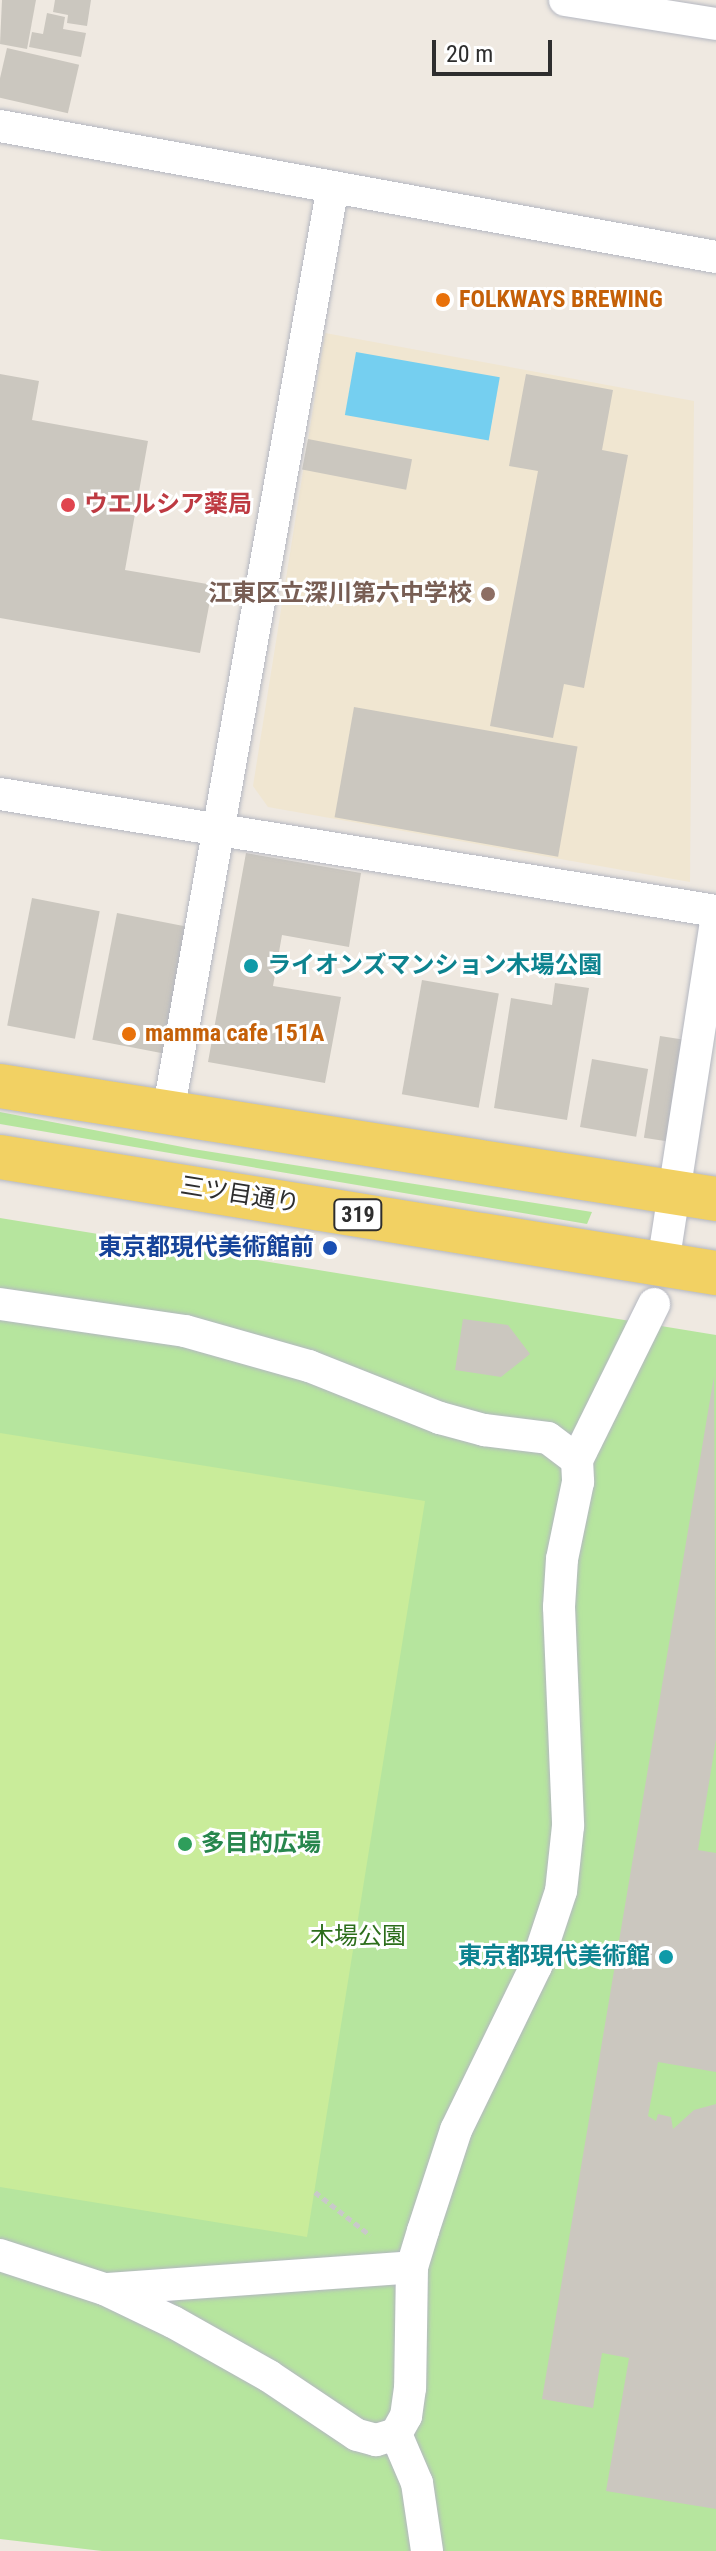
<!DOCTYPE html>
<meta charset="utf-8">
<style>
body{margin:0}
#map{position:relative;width:716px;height:2551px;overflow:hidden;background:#efe9e1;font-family:"Roboto Condensed","Noto Sans JP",sans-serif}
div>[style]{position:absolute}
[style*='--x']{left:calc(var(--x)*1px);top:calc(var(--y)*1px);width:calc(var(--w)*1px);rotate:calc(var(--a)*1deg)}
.education>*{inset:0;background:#f0e6d1}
.green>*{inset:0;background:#b6e59e}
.pitch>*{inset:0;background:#c9ec9a}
.water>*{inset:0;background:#75cff0;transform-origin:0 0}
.building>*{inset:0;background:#cbc7bf;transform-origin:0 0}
.path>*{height:5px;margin-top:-2.5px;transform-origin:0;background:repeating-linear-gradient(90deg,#c9c9c9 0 6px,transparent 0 10px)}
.roads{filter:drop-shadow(0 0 2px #b4b7c1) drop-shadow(0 0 2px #b4b7c1)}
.street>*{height:32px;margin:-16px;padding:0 16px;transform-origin:16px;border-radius:16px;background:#fff}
.primary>*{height:44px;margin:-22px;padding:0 22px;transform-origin:22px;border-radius:22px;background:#f2d163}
.dots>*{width:22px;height:22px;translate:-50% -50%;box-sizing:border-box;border:4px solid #fff;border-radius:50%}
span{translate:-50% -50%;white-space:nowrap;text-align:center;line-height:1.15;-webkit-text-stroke:6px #fff;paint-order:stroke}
.shield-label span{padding:2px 6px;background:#fff;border:2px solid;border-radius:6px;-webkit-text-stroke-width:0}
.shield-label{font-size:22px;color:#2e2e2e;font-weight:700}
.food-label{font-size:24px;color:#c56008;font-weight:700}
.left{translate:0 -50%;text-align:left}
.health-label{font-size:24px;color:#be3a42;font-weight:700}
.education-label{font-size:24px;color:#785e54;font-weight:700}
.right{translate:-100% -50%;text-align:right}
.culture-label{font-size:24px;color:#0d838f;font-weight:700}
.street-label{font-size:24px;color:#2e2e2e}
.transit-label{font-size:24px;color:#164399;font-weight:700}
.leisure-label{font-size:24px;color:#27864d;font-weight:700}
.park-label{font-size:24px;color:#2c6e1b}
.scale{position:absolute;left:432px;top:40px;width:120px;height:36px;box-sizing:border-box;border:4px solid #2e2e2e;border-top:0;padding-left:10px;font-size:24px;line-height:28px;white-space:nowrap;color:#2e2e2e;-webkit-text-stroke:6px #fff;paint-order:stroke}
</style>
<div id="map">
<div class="education">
<div style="clip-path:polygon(325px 333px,694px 401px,690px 882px,268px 807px,253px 786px)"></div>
</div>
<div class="green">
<div style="clip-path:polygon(0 1112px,193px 1149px,592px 1212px,587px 1224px,304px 1176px,0 1124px)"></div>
<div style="clip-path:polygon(0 1218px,716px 1335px,716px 2551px,102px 2551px,0 2539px)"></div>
</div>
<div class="pitch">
<div style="clip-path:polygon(0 1433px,425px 1501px,307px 2237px,0 2187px)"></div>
</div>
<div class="water">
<div style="left:356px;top:352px;width:146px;height:64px;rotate:10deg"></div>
</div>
<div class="building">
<div style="clip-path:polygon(2px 0,36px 0,27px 49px,0 44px)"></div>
<div style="clip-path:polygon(55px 0,91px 0,87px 26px,67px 23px,68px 15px,53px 12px)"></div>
<div style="clip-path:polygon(47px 13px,65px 17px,63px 29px,86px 33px,81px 57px,29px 47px,32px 32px,43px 34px)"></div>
<div style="left:7px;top:48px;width:74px;height:50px;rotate:13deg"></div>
<div style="clip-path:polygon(0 374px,39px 381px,32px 420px,148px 441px,125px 570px,213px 585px,200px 653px,0 618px)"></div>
<div style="clip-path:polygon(526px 374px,613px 390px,602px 450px,628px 455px,584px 688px,564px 684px,553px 738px,490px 726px,538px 471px,509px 466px)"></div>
<div style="left:308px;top:439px;width:106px;height:31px;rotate:11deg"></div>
<div style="left:354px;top:707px;width:227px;height:112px;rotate:10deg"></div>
<div style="clip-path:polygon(246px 853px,361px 873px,349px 947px,282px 935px,273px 986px,341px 997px,325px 1083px,208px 1062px)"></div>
<div style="left:32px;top:898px;width:69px;height:130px;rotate:11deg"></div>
<div style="left:117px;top:913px;width:82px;height:129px;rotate:11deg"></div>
<div style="left:422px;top:980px;width:78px;height:116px;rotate:10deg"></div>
<div style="clip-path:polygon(555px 983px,589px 988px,567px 1120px,494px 1108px,511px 998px,552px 1005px)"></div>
<div style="left:660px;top:1036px;width:31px;height:103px;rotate:9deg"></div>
<div style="left:592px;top:1059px;width:57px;height:69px;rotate:10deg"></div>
<div style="clip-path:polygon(463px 1319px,508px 1325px,530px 1354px,501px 1377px,455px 1370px)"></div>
<div style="clip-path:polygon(714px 1376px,716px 1740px,698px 1850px,716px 1853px,716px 2072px,658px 2062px,648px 2116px,656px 2121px,658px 2114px,671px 2117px,673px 2129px,694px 2110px,716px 2104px,716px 2509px,606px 2491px,629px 2358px,602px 2353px,593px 2408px,542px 2399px)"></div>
</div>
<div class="path">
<div style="--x:315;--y:2192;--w:70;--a:38"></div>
</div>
<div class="roads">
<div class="street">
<div style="--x:565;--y:0;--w:153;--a:9"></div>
<div style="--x:0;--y:126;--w:728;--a:10.37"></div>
<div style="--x:0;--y:794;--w:725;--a:9.28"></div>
<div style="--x:168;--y:1113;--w:936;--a:-79.91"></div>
<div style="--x:663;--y:1264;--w:345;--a:-81.2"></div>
<div style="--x:0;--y:1304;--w:187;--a:8.3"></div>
<div style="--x:185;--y:1331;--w:129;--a:15.8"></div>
<div style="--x:309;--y:1366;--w:141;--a:21.7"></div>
<div style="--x:440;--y:1418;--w:46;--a:15.3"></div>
<div style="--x:484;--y:1430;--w:64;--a:7.1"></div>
<div style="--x:548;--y:1438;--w:36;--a:37"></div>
<div style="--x:577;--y:1460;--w:22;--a:87"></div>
<div style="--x:578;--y:1482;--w:79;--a:101.7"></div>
<div style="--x:562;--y:1559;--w:48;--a:93.6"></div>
<div style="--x:559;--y:1607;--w:219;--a:87.6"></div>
<div style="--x:568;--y:1826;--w:65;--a:96.1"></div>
<div style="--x:561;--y:1891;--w:79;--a:108.4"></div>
<div style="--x:536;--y:1966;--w:182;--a:116"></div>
<div style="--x:456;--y:2130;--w:106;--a:108.1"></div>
<div style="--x:423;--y:2231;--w:38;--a:107"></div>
<div style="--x:412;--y:2267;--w:121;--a:90.9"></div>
<div style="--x:410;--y:2388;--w:28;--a:98"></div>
<div style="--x:406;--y:2416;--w:21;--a:119"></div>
<div style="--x:396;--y:2434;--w:21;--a:163"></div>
<div style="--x:376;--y:2440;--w:20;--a:-165"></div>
<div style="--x:357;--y:2435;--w:106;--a:-146.2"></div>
<div style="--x:269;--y:2376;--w:110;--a:-150.6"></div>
<div style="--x:173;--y:2322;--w:76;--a:-154.4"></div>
<div style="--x:104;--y:2289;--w:109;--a:-161.9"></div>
<div style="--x:577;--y:1460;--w:174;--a:-63.7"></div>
<div style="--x:108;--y:2289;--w:305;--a:-4.1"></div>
<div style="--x:396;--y:2434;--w:53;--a:66.8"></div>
<div style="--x:417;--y:2483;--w:69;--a:81.6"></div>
</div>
<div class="primary">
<div style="--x:0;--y:1086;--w:725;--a:8.97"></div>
<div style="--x:0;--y:1157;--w:725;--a:9.2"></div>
</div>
</div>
<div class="dots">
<div style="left:443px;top:300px;background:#e8710a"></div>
<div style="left:68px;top:505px;background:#e0444e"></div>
<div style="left:488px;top:594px;background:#8d6e63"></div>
<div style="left:251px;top:966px;background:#0f9aa8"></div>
<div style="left:129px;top:1034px;background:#e8710a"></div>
<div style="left:330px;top:1248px;background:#1a4fb4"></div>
<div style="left:185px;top:1844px;background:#2e9e5b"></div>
<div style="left:666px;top:1957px;background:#0f9aa8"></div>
</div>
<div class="shield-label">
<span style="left:358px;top:1215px">319</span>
</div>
<div class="food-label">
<span class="left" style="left:459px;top:300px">FOLKWAYS BREWING</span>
<span class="left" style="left:145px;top:1034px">mamma cafe 151A</span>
</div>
<div class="health-label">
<span class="left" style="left:84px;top:505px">ウエルシア薬局</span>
</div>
<div class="education-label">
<span class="right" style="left:472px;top:594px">江東区立深川第六中学校</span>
</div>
<div class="culture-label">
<span class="left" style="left:267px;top:966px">ライオンズマンション木場公園</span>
<span class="right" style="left:650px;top:1957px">東京都現代美術館</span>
</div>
<div class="street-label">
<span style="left:240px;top:1195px;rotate:9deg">三ツ目通り</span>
</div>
<div class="transit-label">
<span class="right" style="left:314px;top:1248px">東京都現代美術館前</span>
</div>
<div class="leisure-label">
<span class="left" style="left:201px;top:1844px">多目的広場</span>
</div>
<div class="park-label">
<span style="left:358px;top:1937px">木場公園</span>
</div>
<div class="scale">20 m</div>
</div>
